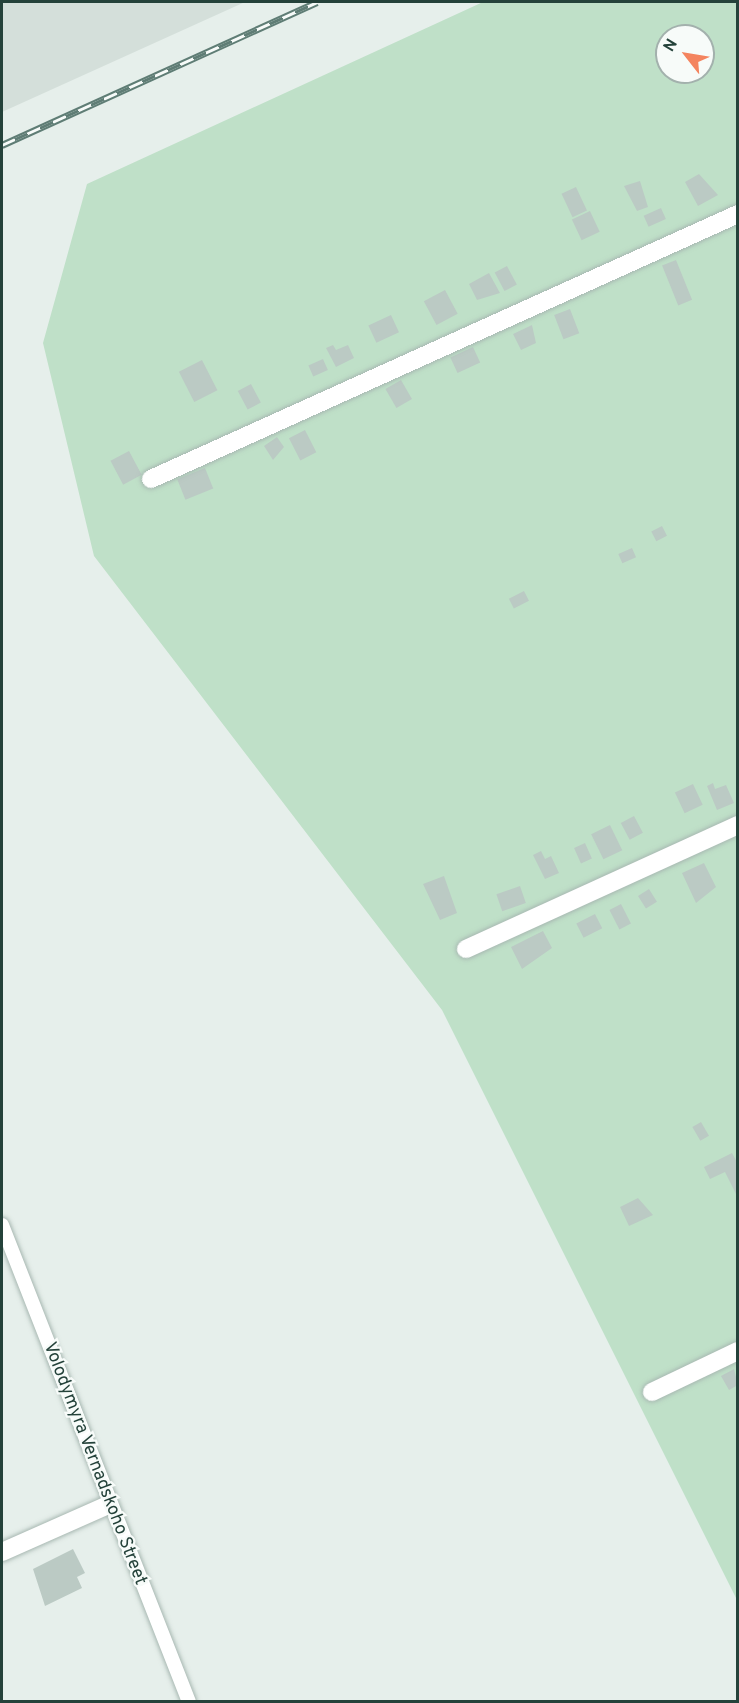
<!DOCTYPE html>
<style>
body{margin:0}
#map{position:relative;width:739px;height:1703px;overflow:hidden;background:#e6efeb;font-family:Overpass,sans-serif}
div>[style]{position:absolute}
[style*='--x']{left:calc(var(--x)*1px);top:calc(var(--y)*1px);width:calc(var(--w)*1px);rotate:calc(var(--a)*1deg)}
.built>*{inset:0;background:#d4dfda}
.green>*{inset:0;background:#bfe0c8}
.building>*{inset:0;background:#bbcac4;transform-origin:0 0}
.roads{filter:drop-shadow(0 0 2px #a8b8b2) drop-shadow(0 0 2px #a8b8b2)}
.service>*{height:14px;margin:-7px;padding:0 7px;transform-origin:7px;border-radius:7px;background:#fff}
.minor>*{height:18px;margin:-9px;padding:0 9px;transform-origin:9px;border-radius:9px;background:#fff}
.rail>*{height:7px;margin-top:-3.5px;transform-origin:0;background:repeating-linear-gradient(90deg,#f7fbf9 0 14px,#5f7d75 0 28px);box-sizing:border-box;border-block:2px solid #5f7d75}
span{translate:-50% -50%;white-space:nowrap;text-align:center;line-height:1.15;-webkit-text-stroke:4.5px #f7fbf9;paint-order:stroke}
.street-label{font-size:18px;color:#24423a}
.frame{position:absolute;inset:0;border:3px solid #24423a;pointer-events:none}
.north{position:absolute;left:655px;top:24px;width:60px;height:60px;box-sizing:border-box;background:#f7fbf9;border:2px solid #a3b1ad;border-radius:50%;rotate:301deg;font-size:16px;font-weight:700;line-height:24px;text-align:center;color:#24423a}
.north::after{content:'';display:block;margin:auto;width:21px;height:27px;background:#f4845f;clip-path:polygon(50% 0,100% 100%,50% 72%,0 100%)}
</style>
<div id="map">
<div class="built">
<div style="clip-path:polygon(2px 2px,245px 2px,2px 112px)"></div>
</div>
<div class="green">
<div style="clip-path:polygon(evenodd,483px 2px,737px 2px,737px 1600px,442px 1010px,94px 556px,43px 343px,87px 184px,483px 2px,667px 36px,703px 36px,703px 72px,667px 72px,667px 36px)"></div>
</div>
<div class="building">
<div style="clip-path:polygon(699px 174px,718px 195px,698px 206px,685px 182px)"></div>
<div style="clip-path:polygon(640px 181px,648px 207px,637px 211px,624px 186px)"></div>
<div style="left:576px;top:187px;width:26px;height:16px;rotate:65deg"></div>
<div style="left:661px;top:208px;width:12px;height:19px;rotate:66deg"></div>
<div style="left:590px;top:211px;width:23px;height:20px;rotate:65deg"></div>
<div style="left:676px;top:260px;width:43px;height:15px;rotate:68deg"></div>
<div style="left:507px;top:266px;width:21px;height:14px;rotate:62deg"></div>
<div style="clip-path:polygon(489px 273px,500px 293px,477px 300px,469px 284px)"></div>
<div style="left:445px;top:290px;width:27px;height:24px;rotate:62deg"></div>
<div style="left:570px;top:309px;width:26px;height:17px;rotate:69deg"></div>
<div style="left:391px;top:315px;width:19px;height:25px;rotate:65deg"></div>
<div style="clip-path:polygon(532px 325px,536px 343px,521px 350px,513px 334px)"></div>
<div style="clip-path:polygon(333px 345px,336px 350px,348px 345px,354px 358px,336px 367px,326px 348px)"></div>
<div style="left:473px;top:347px;width:17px;height:25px;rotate:65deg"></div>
<div style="left:323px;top:359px;width:12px;height:16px;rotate:66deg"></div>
<div style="left:202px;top:360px;width:34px;height:26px;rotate:63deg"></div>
<div style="left:401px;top:380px;width:22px;height:18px;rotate:60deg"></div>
<div style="left:251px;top:384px;width:21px;height:15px;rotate:62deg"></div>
<div style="left:305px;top:430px;width:25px;height:18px;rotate:63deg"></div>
<div style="clip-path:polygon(277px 437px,284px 447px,273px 460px,264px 446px)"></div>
<div style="left:129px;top:451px;width:27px;height:21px;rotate:62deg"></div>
<div style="left:205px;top:468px;width:22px;height:30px;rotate:68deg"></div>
<div style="left:662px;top:526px;width:11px;height:12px;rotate:63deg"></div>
<div style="left:632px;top:548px;width:10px;height:15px;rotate:66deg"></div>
<div style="left:524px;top:591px;width:11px;height:17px;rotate:63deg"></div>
<div style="clip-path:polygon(713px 783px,715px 789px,726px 785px,734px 803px,717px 810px,707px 786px)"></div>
<div style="left:693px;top:784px;width:23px;height:20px;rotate:65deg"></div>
<div style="left:634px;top:816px;width:19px;height:15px;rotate:62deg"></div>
<div style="left:610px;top:825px;width:28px;height:21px;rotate:64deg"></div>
<div style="left:585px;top:843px;width:17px;height:12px;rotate:66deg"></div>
<div style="clip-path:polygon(541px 851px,545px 859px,551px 856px,559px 873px,545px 879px,533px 855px)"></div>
<div style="clip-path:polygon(704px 863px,716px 887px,696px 903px,682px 873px)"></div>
<div style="clip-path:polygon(444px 876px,457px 913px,440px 920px,423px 884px)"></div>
<div style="left:520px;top:886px;width:18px;height:25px;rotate:71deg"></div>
<div style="left:649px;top:889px;width:15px;height:13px;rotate:58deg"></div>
<div style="left:621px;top:904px;width:22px;height:13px;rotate:63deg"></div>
<div style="left:595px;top:914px;width:16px;height:21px;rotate:63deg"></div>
<div style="clip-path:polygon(543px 931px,552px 948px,522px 969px,511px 947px)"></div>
<div style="left:701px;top:1122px;width:16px;height:10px;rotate:60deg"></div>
<div style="clip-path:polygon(732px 1153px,738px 1164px,738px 1198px,725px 1172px,710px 1179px,704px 1167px)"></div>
<div style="clip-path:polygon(638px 1198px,653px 1215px,629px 1226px,620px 1207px)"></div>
<div style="clip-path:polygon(734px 1369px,738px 1385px,729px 1390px,721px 1376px)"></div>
<div style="clip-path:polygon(73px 1549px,85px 1573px,77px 1577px,82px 1588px,45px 1606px,33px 1569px)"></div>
</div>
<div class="roads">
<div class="service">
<div style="--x:2;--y:1225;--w:512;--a:68.59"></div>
</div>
<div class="minor">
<div style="--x:151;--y:479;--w:644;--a:-24.3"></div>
<div style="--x:466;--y:949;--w:299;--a:-24.5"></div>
<div style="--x:652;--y:1392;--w:95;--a:-25.5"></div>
<div style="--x:2;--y:1552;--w:116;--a:-23.9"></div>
</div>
</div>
<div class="rail">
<div style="--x:2;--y:145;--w:346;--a:-24.4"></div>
</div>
<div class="street-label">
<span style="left:94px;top:1464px;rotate:69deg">Volodymyra Vernadskoho Street</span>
</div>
<div class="frame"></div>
<div class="north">N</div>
</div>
